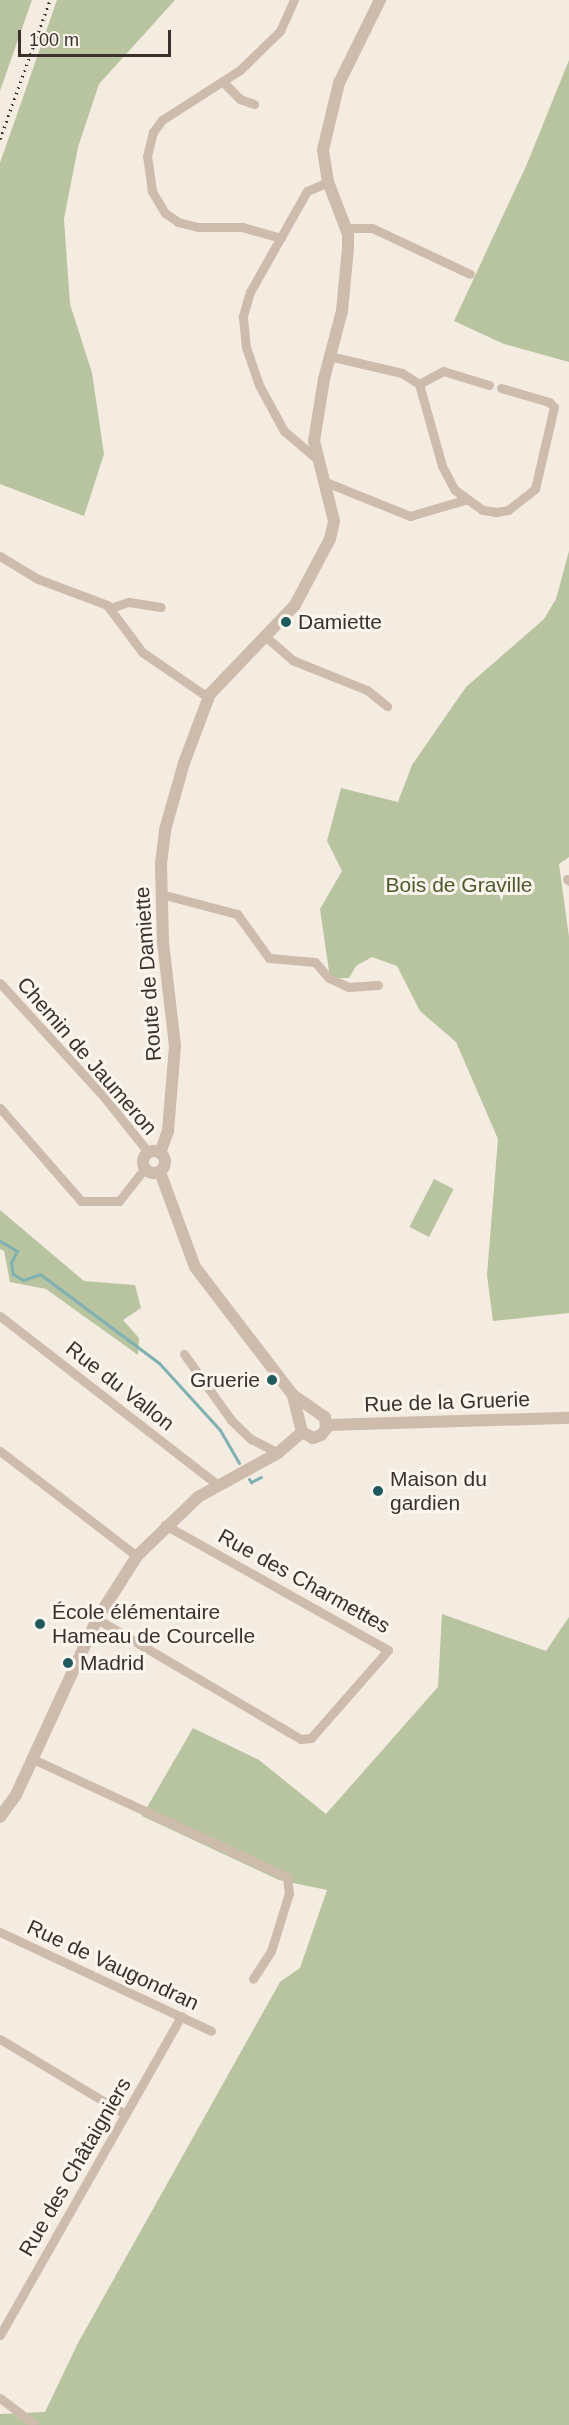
<!DOCTYPE html>
<meta charset="utf-8">
<style>
body{margin:0}
#map{position:relative;width:569px;height:2425px;overflow:hidden;background:#f4ebe1;font-family:Helvetica,sans-serif}
div>[style]{position:absolute}
[style*='--x']{left:calc(var(--x)*1px);top:calc(var(--y)*1px);width:calc(var(--w)*1px);rotate:calc(var(--a)*1deg)}
.green>*{inset:0;background:#b8c4a0;transform-origin:0 0}
.stream>*{height:3px;margin:-1.5px;padding:0 1.5px;transform-origin:1.5px;border-radius:1.5px;background:#7fb0b2}
.minor>*{height:9px;margin:-4.5px;padding:0 4.5px;transform-origin:4.5px;border-radius:4.5px;background:#cdbbac}
.tertiary>*{height:12px;margin:-6px;padding:0 6px;transform-origin:6px;border-radius:6px;background:#cdbbac}
.tertiary>.ring{margin:-6px;padding:0;box-sizing:content-box;background:none;border:12px solid #cdbbac;border-radius:50%}
.rail>*{height:3px;margin-top:-1.5px;transform-origin:0;background:repeating-linear-gradient(90deg,#3b302b 0 1.5px,transparent 0 6px)}
.dots>*{width:16px;height:16px;translate:-50% -50%;box-sizing:border-box;border:3px solid #fbf5ee;border-radius:50%}
span{translate:-50% -50%;white-space:nowrap;text-align:center;line-height:1.15;-webkit-text-stroke:6px #fbf5ee;paint-order:stroke}
.poi-label{font-size:21px;color:#3b302b}
.left{translate:0 -50%;text-align:left}
.right{translate:-100% -50%;text-align:right}
.park-label{font-size:21px;color:#4a5a2e}
.street-label{font-size:21px;color:#3b302b}
.scale{position:absolute;left:18px;top:30px;width:153px;height:27px;box-sizing:border-box;border:3px solid #3b302b;border-top:0;padding-left:8px;font-size:18px;line-height:21px;white-space:nowrap;color:#3b302b;-webkit-text-stroke:4px #fbf5ee;paint-order:stroke}
</style>
<div id="map">
<div class="green">
<div style="clip-path:polygon(0 0,32px 0,0 91px)"></div>
<div style="clip-path:polygon(57px 0,175px 0,99px 84px,78px 147px,64px 219px,70px 304px,92px 373px,104px 454px,84px 516px,0 484px,0 163px)"></div>
<div style="clip-path:polygon(569px 60px,569px 362px,504px 344px,454px 321px,527px 164px)"></div>
<div style="clip-path:polygon(569px 551px,569px 857px,559px 864px,569px 937px,569px 1313px,493px 1321px,487px 1275px,498px 1139px,456px 1042px,420px 1011px,397px 966px,372px 957px,356px 966px,349px 978px,330px 978px,320px 909px,342px 871px,327px 841px,341px 788px,398px 802px,412px 765px,466px 687px,544px 619px,556px 599px)"></div>
<div style="left:434px;top:1179px;width:22px;height:54px;rotate:27deg"></div>
<div style="clip-path:polygon(0 1210px,84px 1281px,135px 1285px,141px 1308px,123px 1320px,139px 1338px,138px 1355px,46px 1289px,10px 1282px,4px 1251px,0 1249px)"></div>
<div style="clip-path:polygon(442px 1614px,546px 1651px,569px 1617px,569px 2425px,0 2425px,0 2414px,45px 2412px,78px 2343px,280px 1982px,300px 1968px,327px 1890px,279px 1880px,142px 1816px,193px 1728px,259px 1760px,326px 1814px,438px 1687px)"></div>
</div>
<div class="stream">
<div style="--x:0;--y:1241;--w:20;--a:30"></div>
<div style="--x:17;--y:1251;--w:13;--a:117"></div>
<div style="--x:11;--y:1263;--w:11;--a:80"></div>
<div style="--x:13;--y:1274;--w:12;--a:31"></div>
<div style="--x:23;--y:1280;--w:18;--a:-19"></div>
<div style="--x:40;--y:1274;--w:149;--a:36.8"></div>
<div style="--x:159;--y:1363;--w:91;--a:47.7"></div>
<div style="--x:220;--y:1430;--w:38;--a:60"></div>
<div style="--x:249;--y:1479;--w:4;--a:56"></div>
<div style="--x:251;--y:1482;--w:11;--a:-27"></div>
</div>
<div class="minor">
<div style="--x:223;--y:82;--w:24;--a:45"></div>
<div style="--x:240;--y:99;--w:15;--a:20"></div>
<div style="--x:345;--y:228;--w:27;--a:0"></div>
<div style="--x:372;--y:228;--w:108;--a:25.1"></div>
<div style="--x:281;--y:238;--w:41;--a:-164.2"></div>
<div style="--x:242;--y:227;--w:44;--a:180"></div>
<div style="--x:198;--y:227;--w:21;--a:-166"></div>
<div style="--x:178;--y:222;--w:16;--a:-145"></div>
<div style="--x:165;--y:213;--w:26;--a:-121"></div>
<div style="--x:152;--y:191;--w:35;--a:-98"></div>
<div style="--x:147;--y:156;--w:25;--a:-76"></div>
<div style="--x:153;--y:132;--w:15;--a:-53"></div>
<div style="--x:162;--y:120;--w:93;--a:-32.7"></div>
<div style="--x:240;--y:70;--w:56;--a:-44.3"></div>
<div style="--x:280;--y:31;--w:34;--a:-66"></div>
<div style="--x:329;--y:356;--w:75;--a:13.1"></div>
<div style="--x:402;--y:373;--w:20;--a:33"></div>
<div style="--x:419;--y:384;--w:85;--a:74.3"></div>
<div style="--x:442;--y:466;--w:27;--a:62"></div>
<div style="--x:455;--y:490;--w:34;--a:36"></div>
<div style="--x:483;--y:510;--w:13;--a:9"></div>
<div style="--x:496;--y:512;--w:12;--a:-9"></div>
<div style="--x:508;--y:510;--w:34;--a:-38"></div>
<div style="--x:535;--y:489;--w:84;--a:-77"></div>
<div style="--x:554;--y:407;--w:7;--a:-135"></div>
<div style="--x:549;--y:402;--w:50;--a:-163.7"></div>
<div style="--x:419;--y:384;--w:27;--a:-28"></div>
<div style="--x:443;--y:371;--w:48;--a:16.9"></div>
<div style="--x:317;--y:459;--w:43;--a:-139.7"></div>
<div style="--x:284;--y:431;--w:52;--a:-118.5"></div>
<div style="--x:259;--y:385;--w:40;--a:-108.9"></div>
<div style="--x:246;--y:347;--w:31;--a:-96"></div>
<div style="--x:243;--y:316;--w:25;--a:-74"></div>
<div style="--x:250;--y:292;--w:116;--a:-60.6"></div>
<div style="--x:307;--y:191;--w:23;--a:-23"></div>
<div style="--x:323;--y:481;--w:94;--a:21.9"></div>
<div style="--x:410;--y:516;--w:60;--a:-16.3"></div>
<div style="--x:0;--y:556;--w:44;--a:31.2"></div>
<div style="--x:38;--y:579;--w:74;--a:20.6"></div>
<div style="--x:107;--y:605;--w:59;--a:53.3"></div>
<div style="--x:142;--y:652;--w:81;--a:34.5"></div>
<div style="--x:110;--y:608;--w:20;--a:-18"></div>
<div style="--x:129;--y:602;--w:32;--a:9"></div>
<div style="--x:266;--y:637;--w:35;--a:41"></div>
<div style="--x:292;--y:660;--w:81;--a:21.8"></div>
<div style="--x:367;--y:690;--w:26;--a:39"></div>
<div style="--x:567;--y:879;--w:3;--a:45"></div>
<div style="--x:161;--y:894;--w:79;--a:14.7"></div>
<div style="--x:237;--y:914;--w:54;--a:54"></div>
<div style="--x:269;--y:958;--w:46;--a:5"></div>
<div style="--x:315;--y:962;--w:21;--a:49"></div>
<div style="--x:329;--y:978;--w:21;--a:25"></div>
<div style="--x:348;--y:987;--w:30;--a:-4"></div>
<div style="--x:0;--y:983;--w:154;--a:47.6"></div>
<div style="--x:104;--y:1097;--w:70;--a:51.3"></div>
<div style="--x:0;--y:1108;--w:123;--a:48.9"></div>
<div style="--x:81;--y:1201;--w:38;--a:0"></div>
<div style="--x:119;--y:1201;--w:42;--a:-51.8"></div>
<div style="--x:0;--y:1316;--w:276;--a:37.8"></div>
<div style="--x:184;--y:1354;--w:81;--a:54.5"></div>
<div style="--x:231;--y:1420;--w:28;--a:44"></div>
<div style="--x:251;--y:1439;--w:30;--a:27"></div>
<div style="--x:0;--y:1451;--w:173;--a:37.5"></div>
<div style="--x:97;--y:1619;--w:237;--a:30.5"></div>
<div style="--x:301;--y:1739;--w:10;--a:-6"></div>
<div style="--x:311;--y:1738;--w:117;--a:-48.8"></div>
<div style="--x:388;--y:1650;--w:256;--a:-150.7"></div>
<div style="--x:33;--y:1759;--w:280;--a:24.9"></div>
<div style="--x:287;--y:1877;--w:16;--a:83"></div>
<div style="--x:289;--y:1893;--w:61;--a:107.2"></div>
<div style="--x:271;--y:1951;--w:33;--a:123"></div>
<div style="--x:0;--y:1932;--w:233;--a:25.1"></div>
<div style="--x:0;--y:2039;--w:146;--a:31"></div>
<div style="--x:0;--y:2335;--w:367;--a:-60.4"></div>
<div style="--x:0;--y:2398;--w:41;--a:37.1"></div>
</div>
<div class="tertiary">
<div class="ring" style="left:143px;top:1151px;width:10px;height:10px"></div>
<div style="--x:160;--y:1153;--w:23;--a:-70"></div>
<div style="--x:168;--y:1131;--w:85;--a:-85.3"></div>
<div style="--x:175;--y:1046;--w:105;--a:-96.6"></div>
<div style="--x:163;--y:942;--w:78;--a:-91.5"></div>
<div style="--x:161;--y:864;--w:34;--a:-83"></div>
<div style="--x:165;--y:830;--w:70;--a:-74.2"></div>
<div style="--x:184;--y:763;--w:74;--a:-69.4"></div>
<div style="--x:210;--y:694;--w:123;--a:-46.3"></div>
<div style="--x:295;--y:605;--w:75;--a:-62.1"></div>
<div style="--x:330;--y:539;--w:18;--a:-77"></div>
<div style="--x:334;--y:521;--w:82;--a:-104"></div>
<div style="--x:314;--y:441;--w:63;--a:-80.8"></div>
<div style="--x:324;--y:379;--w:70;--a:-75.2"></div>
<div style="--x:342;--y:311;--w:64;--a:-84.6"></div>
<div style="--x:348;--y:247;--w:13;--a:-90"></div>
<div style="--x:348;--y:234;--w:56;--a:-111"></div>
<div style="--x:328;--y:182;--w:32;--a:-99"></div>
<div style="--x:323;--y:150;--w:69;--a:-76.6"></div>
<div style="--x:339;--y:83;--w:93;--a:-63.7"></div>
<div style="--x:160;--y:1172;--w:101;--a:69.8"></div>
<div style="--x:195;--y:1267;--w:161;--a:52.6"></div>
<div style="--x:293;--y:1395;--w:39;--a:35"></div>
<div style="--x:325;--y:1417;--w:12;--a:85"></div>
<div style="--x:326;--y:1429;--w:8;--a:130"></div>
<div style="--x:321;--y:1435;--w:9;--a:159"></div>
<div style="--x:313;--y:1438;--w:13;--a:-151"></div>
<div style="--x:302;--y:1432;--w:38;--a:-104"></div>
<div style="--x:327;--y:1425;--w:242;--a:-1.7"></div>
<div style="--x:0;--y:1817;--w:27;--a:-54"></div>
<div style="--x:16;--y:1795;--w:194;--a:-65.3"></div>
<div style="--x:97;--y:1619;--w:75;--a:-57.6"></div>
<div style="--x:137;--y:1556;--w:85;--a:-44"></div>
<div style="--x:198;--y:1497;--w:91;--a:-28.8"></div>
<div style="--x:278;--y:1453;--w:32;--a:-41"></div>
</div>
<div class="rail">
<div style="--x:0;--y:139;--w:148;--a:-70.2"></div>
</div>
<div class="dots">
<div style="left:286px;top:622px;background:#1f5a5e"></div>
<div style="left:272px;top:1380px;background:#1f5a5e"></div>
<div style="left:378px;top:1491px;background:#1f5a5e"></div>
<div style="left:40px;top:1624px;background:#1f5a5e"></div>
<div style="left:68px;top:1663px;background:#1f5a5e"></div>
</div>
<div class="poi-label">
<span class="left" style="left:298px;top:622px">Damiette</span>
<span class="right" style="left:260px;top:1380px">Gruerie</span>
<span class="left" style="left:390px;top:1491px">Maison du<br>gardien</span>
<span class="left" style="left:52px;top:1624px">École élémentaire<br>Hameau de Courcelle</span>
<span class="left" style="left:80px;top:1663px">Madrid</span>
</div>
<div class="park-label">
<span style="left:459px;top:885px">Bois de Graville</span>
</div>
<div class="street-label">
<span style="left:148px;top:974px;rotate:-94deg">Route de Damiette</span>
<span style="left:87px;top:1056px;rotate:49deg">Chemin de Jaumeron</span>
<span style="left:120px;top:1386px;rotate:38deg">Rue du Vallon</span>
<span style="left:447px;top:1402px;rotate:-2deg">Rue de la Gruerie</span>
<span style="left:304px;top:1581px;rotate:29deg">Rue des Charmettes</span>
<span style="left:113px;top:1965px;rotate:25deg">Rue de Vaugondran</span>
<span style="left:75px;top:2167px;rotate:-60deg">Rue des Châtaigniers</span>
</div>
<div class="scale">100 m</div>
</div>
